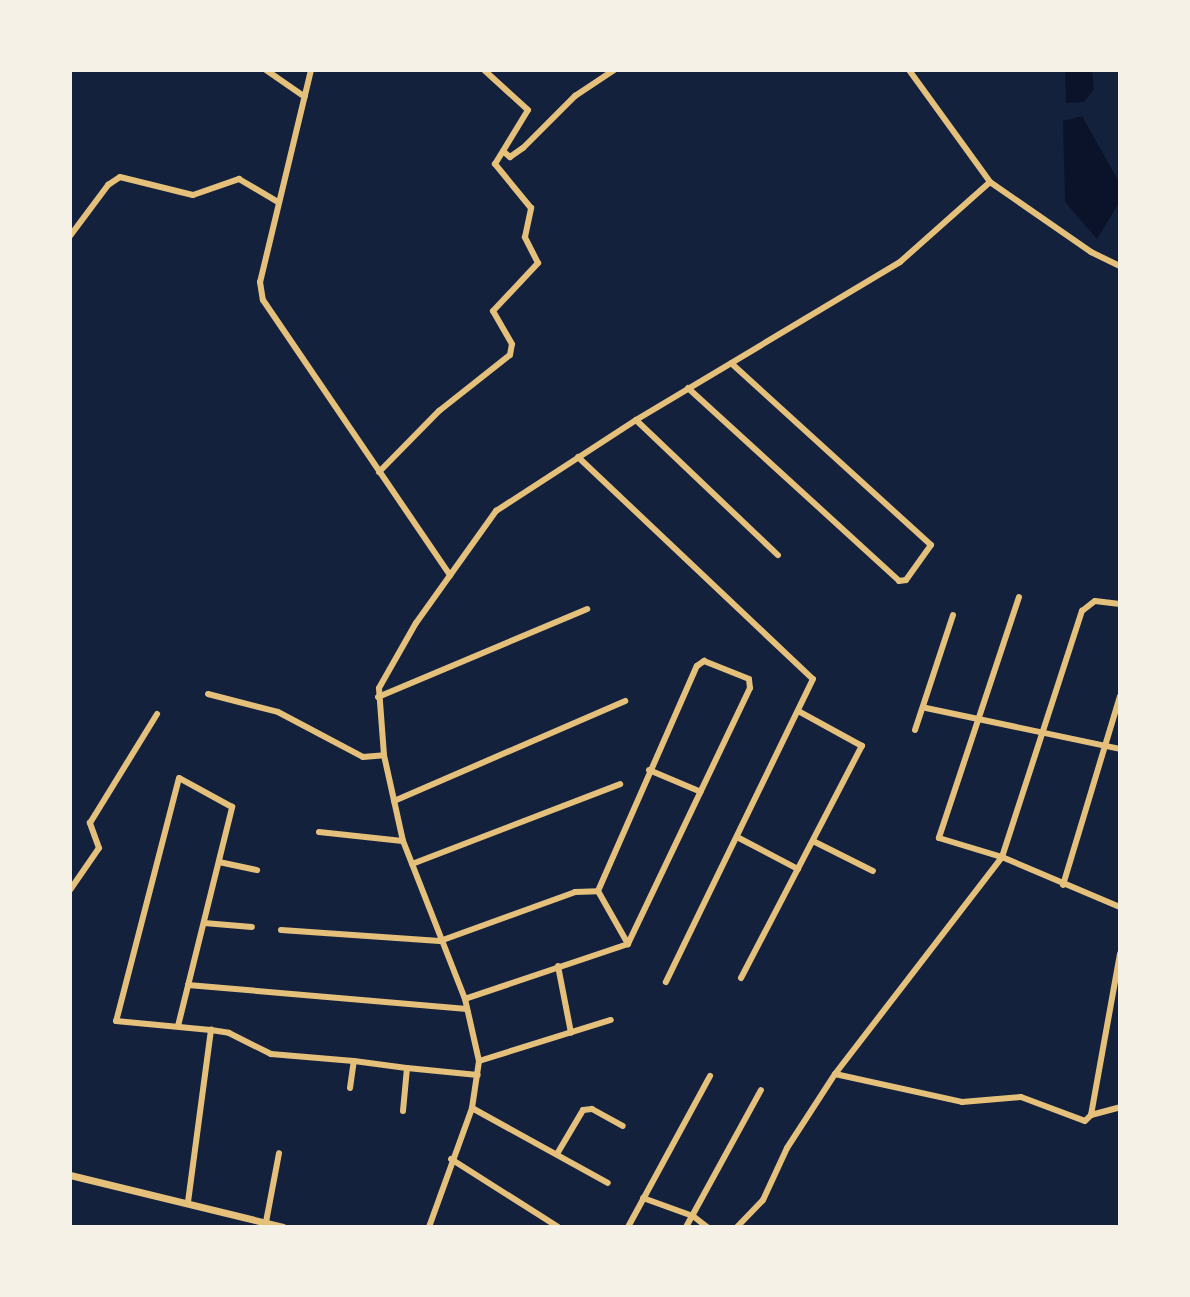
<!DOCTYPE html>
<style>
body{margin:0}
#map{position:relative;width:1190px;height:1297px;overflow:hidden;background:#14213d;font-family:Commissioner,sans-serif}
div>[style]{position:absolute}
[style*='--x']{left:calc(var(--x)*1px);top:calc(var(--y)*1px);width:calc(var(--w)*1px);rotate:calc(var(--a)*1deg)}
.water>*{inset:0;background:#0b132b}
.minor>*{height:6px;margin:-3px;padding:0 3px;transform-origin:3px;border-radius:3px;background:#e5c07b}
.tertiary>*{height:7px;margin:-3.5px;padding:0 3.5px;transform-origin:3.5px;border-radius:3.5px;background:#e5c07b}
span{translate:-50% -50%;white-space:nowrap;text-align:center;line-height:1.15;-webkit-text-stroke:7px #f6f1e7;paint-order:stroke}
.frame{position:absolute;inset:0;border:72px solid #f6f1e7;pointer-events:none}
</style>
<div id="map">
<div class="water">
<div style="clip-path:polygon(1065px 70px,1092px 70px,1094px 89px,1084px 102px,1066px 103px)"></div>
<div style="clip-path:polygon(1082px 116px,1119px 182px,1119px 203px,1097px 239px,1065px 202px,1063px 121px)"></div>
</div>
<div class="minor">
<div style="--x:266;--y:70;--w:47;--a:34.7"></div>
<div style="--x:311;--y:70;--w:218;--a:103.5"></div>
<div style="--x:260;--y:282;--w:18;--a:81"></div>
<div style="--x:263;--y:300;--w:333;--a:55.8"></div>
<div style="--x:909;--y:70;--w:138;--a:54.1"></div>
<div style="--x:990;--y:182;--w:123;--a:34.7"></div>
<div style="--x:1091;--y:252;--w:32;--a:26"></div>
<div style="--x:504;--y:152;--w:8;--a:40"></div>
<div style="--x:510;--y:157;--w:16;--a:-35"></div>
<div style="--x:523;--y:148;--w:74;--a:-45"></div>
<div style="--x:575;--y:96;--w:47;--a:-33.7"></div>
<div style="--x:70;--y:236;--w:64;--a:-53.3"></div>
<div style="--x:108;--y:185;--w:14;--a:-34"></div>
<div style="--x:120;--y:177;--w:75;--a:13.9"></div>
<div style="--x:193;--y:195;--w:49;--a:-19.2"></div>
<div style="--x:239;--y:179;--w:45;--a:30.5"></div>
<div style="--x:688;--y:388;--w:286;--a:42.4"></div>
<div style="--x:899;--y:581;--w:7;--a:-8"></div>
<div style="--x:906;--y:580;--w:43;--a:-54.5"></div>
<div style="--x:931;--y:545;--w:270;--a:-137.7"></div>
<div style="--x:636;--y:420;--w:196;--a:43.6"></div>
<div style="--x:578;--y:457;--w:323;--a:43.4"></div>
<div style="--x:813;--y:679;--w:337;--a:115.9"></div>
<div style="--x:379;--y:472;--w:86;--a:-45.5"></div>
<div style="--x:439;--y:411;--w:90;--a:-38.3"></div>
<div style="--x:510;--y:355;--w:11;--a:-80"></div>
<div style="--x:512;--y:344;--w:38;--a:-120"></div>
<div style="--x:493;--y:311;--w:66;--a:-46.8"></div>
<div style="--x:538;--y:263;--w:29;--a:-117"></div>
<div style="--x:525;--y:237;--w:30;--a:-78"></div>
<div style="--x:531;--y:208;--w:57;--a:-129.3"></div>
<div style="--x:495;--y:164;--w:63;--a:-58.6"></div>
<div style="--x:528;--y:110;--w:59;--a:-137.7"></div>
<div style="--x:1019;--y:597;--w:254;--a:108.4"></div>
<div style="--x:939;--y:838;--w:66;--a:16.8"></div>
<div style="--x:1002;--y:857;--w:128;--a:23"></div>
<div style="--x:208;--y:694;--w:72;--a:14.4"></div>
<div style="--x:278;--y:712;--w:96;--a:27.9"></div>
<div style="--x:363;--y:757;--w:21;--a:-5"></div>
<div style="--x:378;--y:697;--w:227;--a:-22.8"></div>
<div style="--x:926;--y:708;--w:198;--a:11.9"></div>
<div style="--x:915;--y:730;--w:121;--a:-71.7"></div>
<div style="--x:649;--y:770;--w:56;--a:22.9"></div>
<div style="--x:394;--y:801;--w:252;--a:-23.4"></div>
<div style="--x:319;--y:832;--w:84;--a:6.1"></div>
<div style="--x:737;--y:837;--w:69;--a:27.7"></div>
<div style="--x:813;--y:841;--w:67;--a:26.6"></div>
<div style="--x:219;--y:862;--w:39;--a:12"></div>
<div style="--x:412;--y:864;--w:223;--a:-21"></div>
<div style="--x:1063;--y:885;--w:197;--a:-73.2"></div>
<div style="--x:70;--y:890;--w:51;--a:-55.4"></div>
<div style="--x:99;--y:848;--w:27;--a:-110"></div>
<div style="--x:90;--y:823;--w:128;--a:-58.4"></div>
<div style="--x:598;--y:891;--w:61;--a:60.5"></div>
<div style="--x:204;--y:923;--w:48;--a:4.8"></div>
<div style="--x:281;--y:930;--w:159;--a:4"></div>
<div style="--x:440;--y:941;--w:144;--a:-19.9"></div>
<div style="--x:575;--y:892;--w:23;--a:-2"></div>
<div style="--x:598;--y:891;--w:246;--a:-66.3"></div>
<div style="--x:697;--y:666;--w:9;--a:-36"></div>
<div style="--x:704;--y:661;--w:48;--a:21.8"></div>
<div style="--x:749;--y:679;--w:9;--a:84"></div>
<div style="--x:750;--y:688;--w:284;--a:115.5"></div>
<div style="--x:628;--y:944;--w:172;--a:161.4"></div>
<div style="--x:558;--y:966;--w:68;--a:79"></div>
<div style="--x:741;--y:978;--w:262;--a:-62.5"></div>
<div style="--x:862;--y:746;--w:73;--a:-151.3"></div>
<div style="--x:188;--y:985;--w:280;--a:4.9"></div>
<div style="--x:178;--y:1026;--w:226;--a:-76.1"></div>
<div style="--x:232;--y:807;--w:60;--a:-151.3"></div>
<div style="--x:179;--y:778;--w:251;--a:104.5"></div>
<div style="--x:116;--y:1021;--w:95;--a:5.4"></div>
<div style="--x:479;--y:1061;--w:138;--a:-17.3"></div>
<div style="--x:835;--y:1074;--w:130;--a:12.4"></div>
<div style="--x:962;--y:1102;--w:59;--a:-4.8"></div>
<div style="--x:1021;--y:1097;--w:68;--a:20.6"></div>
<div style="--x:1085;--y:1121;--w:8;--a:-45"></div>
<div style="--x:1091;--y:1115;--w:164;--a:-79.8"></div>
<div style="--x:350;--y:1088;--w:27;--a:-82"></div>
<div style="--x:354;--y:1061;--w:53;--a:7.5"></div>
<div style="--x:472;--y:1108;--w:155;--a:28.9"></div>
<div style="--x:403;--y:1111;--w:43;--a:-84.7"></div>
<div style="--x:407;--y:1068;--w:71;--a:5.6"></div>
<div style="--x:1091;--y:1115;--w:30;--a:-15"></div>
<div style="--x:557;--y:1154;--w:51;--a:-59.4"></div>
<div style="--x:583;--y:1110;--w:9;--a:-6"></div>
<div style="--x:592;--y:1109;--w:35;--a:29"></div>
<div style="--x:451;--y:1159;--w:127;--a:32.4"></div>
<div style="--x:643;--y:1198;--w:53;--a:19.8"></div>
<div style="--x:693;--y:1216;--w:18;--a:38"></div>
<div style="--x:188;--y:1202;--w:174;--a:-82.4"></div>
<div style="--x:211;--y:1030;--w:18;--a:9"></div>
<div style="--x:229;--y:1033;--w:47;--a:26.6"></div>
<div style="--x:271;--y:1054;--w:83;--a:4.8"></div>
<div style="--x:266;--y:1222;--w:70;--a:-79.3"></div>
<div style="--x:429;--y:1227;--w:127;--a:-70.1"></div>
<div style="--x:472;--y:1108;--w:48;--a:-81.5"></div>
<div style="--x:479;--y:1061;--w:64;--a:-102.7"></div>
<div style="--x:465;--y:999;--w:170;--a:-111.4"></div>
<div style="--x:403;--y:841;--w:88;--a:-102.5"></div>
<div style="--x:384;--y:755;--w:67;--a:-94.3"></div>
<div style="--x:379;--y:688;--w:75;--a:-60.4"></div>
<div style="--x:416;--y:623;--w:138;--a:-54.5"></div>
<div style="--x:496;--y:511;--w:167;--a:-33"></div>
<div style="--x:636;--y:420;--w:308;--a:-30.9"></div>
<div style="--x:900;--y:262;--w:120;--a:-41.6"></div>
<div style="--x:628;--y:1227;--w:172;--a:-61.5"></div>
<div style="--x:686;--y:1227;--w:156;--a:-61.3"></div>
<div style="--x:737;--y:1227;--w:37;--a:-46"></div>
<div style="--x:763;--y:1200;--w:57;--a:-65.2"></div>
<div style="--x:787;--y:1148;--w:88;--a:-57"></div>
<div style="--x:835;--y:1074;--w:274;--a:-52.4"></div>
<div style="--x:1002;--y:857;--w:259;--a:-72"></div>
<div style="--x:1082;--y:611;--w:16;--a:-38"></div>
<div style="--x:1095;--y:601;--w:25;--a:7"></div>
</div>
<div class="tertiary">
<div style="--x:70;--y:1175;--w:219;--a:13.7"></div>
</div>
<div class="frame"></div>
</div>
